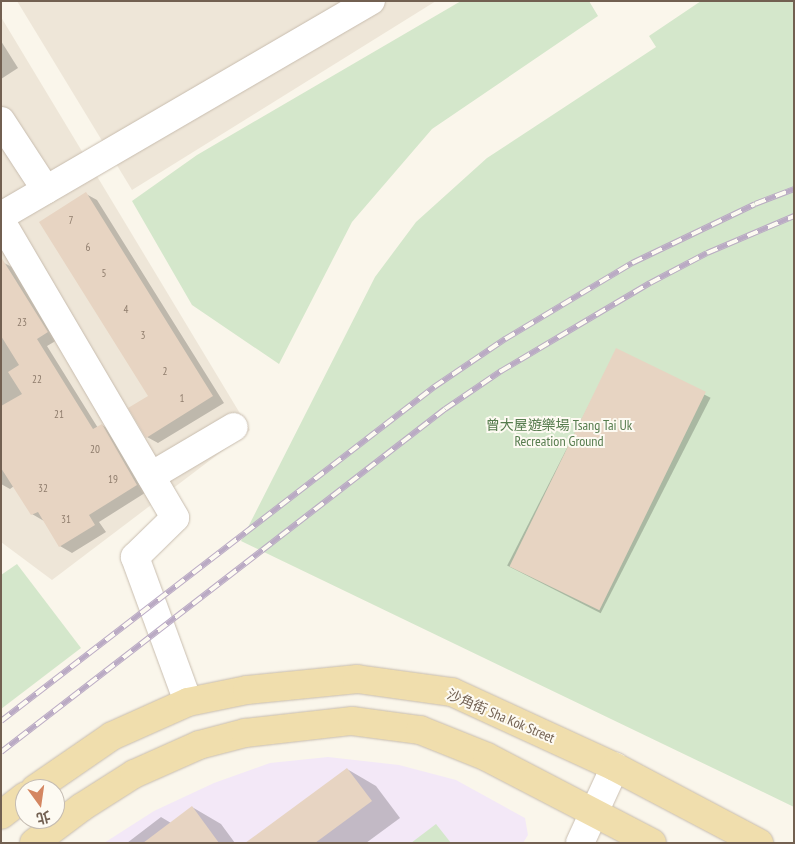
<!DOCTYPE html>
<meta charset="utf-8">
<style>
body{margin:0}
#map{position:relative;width:795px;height:844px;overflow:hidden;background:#faf6eb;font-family:"PT Sans Narrow","Noto Sans TC",sans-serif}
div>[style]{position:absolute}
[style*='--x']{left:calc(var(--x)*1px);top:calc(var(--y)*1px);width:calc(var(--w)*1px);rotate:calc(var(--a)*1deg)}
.residential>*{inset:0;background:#eee6d8}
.education>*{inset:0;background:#f3e8f7}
.green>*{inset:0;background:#d4e7cb}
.shadow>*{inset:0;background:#0003;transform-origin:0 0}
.building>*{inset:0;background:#e7d4c2;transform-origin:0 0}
.roads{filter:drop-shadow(0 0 1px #c8bdaf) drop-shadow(0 0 1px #c8bdaf)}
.minor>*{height:28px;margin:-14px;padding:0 14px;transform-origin:14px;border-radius:14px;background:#fff}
.major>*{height:28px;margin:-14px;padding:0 14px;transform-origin:14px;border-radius:14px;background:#f0dead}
.rail>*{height:5.5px;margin-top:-2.75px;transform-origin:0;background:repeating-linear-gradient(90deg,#fdfaf2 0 11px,#baaac4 0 22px);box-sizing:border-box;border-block:1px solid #baaac4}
span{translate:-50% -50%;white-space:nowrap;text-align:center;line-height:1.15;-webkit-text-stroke:4px #fdfaf2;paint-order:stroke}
.number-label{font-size:11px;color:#8f7d6d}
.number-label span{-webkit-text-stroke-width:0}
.park-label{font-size:14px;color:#567c4e}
.street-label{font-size:14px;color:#726051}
.frame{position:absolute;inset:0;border:2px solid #726051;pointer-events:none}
.north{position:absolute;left:15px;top:779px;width:50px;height:50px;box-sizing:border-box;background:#fdfaf2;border:1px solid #c5bcb2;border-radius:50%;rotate:166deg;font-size:14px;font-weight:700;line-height:20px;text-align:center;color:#726051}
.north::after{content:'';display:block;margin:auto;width:18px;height:22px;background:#d48661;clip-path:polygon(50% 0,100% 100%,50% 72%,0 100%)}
</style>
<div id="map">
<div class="residential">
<div style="clip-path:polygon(17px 1px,436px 1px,132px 190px)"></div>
<div style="clip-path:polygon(1px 17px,250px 430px,52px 580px,1px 542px)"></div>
</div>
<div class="education">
<div style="clip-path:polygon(328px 757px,399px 765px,456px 780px,525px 818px,528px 835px,523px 843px,104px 843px,154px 811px,214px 783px,270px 763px)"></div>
</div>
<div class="green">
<div style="clip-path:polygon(461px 1px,589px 1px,598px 16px,432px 129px,352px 222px,279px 364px,192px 305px,132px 201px,197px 155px)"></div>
<div style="clip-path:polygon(701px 1px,794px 1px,794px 807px,241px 541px,375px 277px,416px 222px,487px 158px,656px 47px,649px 36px)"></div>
<div style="clip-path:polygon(17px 564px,81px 648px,1px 709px,1px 575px)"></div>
<div style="clip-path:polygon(436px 824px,451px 843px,411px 843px)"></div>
</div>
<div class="shadow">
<div style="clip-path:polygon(1px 41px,18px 68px,1px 79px)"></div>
<div style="clip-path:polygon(86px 194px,97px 200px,224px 403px,158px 443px,147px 437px,150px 396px)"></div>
<div style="clip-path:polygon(4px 263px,16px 269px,59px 339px,47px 346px,98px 428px,102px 425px,113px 432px,148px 491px,99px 522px,106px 532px,72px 553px,60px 546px,44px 521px,32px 514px,14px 486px,10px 489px,1px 484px,1px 265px)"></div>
<div style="left:617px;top:350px;width:105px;height:242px;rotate:27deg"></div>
<div style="clip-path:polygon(347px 769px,376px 786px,400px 818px,366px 843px,247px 843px)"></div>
<div style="clip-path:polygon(192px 807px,221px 824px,235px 843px,127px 843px,161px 817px,171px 823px)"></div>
</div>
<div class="building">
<div style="clip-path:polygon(86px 192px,213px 396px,146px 438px,128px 408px,148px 396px,39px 222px)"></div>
<div style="clip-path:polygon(1px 257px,48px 332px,37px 339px,93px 429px,102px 424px,137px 485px,89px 515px,95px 525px,59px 547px,38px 512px,31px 515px,1px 468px,1px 406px,22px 394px,8px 372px,19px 365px,1px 336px)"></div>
<div style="left:616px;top:348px;width:100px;height:243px;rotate:26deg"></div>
<div style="clip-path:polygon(347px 768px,372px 801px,315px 843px,245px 843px)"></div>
<div style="clip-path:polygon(192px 806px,219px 843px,143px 843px)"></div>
</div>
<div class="roads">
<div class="minor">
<div style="--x:1;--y:121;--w:82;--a:56.9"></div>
<div style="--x:1;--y:216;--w:428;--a:-30.2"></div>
<div style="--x:1;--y:221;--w:344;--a:59.6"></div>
<div style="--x:175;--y:518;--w:56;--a:135.7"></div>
<div style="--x:135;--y:557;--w:154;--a:69.9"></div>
<div style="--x:151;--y:476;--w:96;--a:-30.6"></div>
<div style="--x:580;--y:843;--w:84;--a:-65.3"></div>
</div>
<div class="major">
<div style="--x:35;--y:789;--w:93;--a:-34.5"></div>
<div style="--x:112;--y:736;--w:83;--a:-24.1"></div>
<div style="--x:188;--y:702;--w:60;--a:-11.5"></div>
<div style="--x:247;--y:690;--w:111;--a:-5.7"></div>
<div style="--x:357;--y:679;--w:96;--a:7.8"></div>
<div style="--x:452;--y:692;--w:179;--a:24.7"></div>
<div style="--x:615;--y:767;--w:163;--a:27.8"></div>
<div style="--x:1;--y:815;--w:31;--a:-38"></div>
<div style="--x:34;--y:843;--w:60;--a:-36.9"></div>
<div style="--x:82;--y:807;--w:62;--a:-32.4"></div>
<div style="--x:134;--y:774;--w:71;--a:-24"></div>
<div style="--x:199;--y:745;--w:48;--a:-14.6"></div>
<div style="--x:245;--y:733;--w:108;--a:-6.4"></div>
<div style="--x:352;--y:721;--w:69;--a:7.5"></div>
<div style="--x:420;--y:730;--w:72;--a:21.9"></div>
<div style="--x:487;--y:757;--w:186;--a:27.5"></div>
</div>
</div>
<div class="rail">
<div style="--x:1;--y:721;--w:547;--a:-37.65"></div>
<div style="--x:434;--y:387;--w:86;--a:-34.1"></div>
<div style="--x:505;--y:339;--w:148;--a:-30.9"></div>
<div style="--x:632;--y:263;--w:136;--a:-25.6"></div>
<div style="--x:755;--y:204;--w:42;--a:-21"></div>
<div style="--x:1;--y:752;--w:561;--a:-37.69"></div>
<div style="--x:445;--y:409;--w:68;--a:-34.2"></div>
<div style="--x:501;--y:371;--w:173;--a:-30.6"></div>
<div style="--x:650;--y:283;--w:64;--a:-27.8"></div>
<div style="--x:707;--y:253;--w:95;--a:-23"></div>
</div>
<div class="number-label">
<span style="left:71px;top:220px">7</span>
<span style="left:88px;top:247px">6</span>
<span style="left:104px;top:273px">5</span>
<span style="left:126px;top:309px">4</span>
<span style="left:22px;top:322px">23</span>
<span style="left:143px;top:335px">3</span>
<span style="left:165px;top:371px">2</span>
<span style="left:37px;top:379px">22</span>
<span style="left:182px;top:398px">1</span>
<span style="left:59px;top:414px">21</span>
<span style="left:95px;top:449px">20</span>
<span style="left:113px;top:479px">19</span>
<span style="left:43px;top:488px">32</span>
<span style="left:66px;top:519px">31</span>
</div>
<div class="park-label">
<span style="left:559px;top:433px">曾大屋遊樂場 Tsang Tai Uk<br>Recreation Ground</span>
</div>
<div class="street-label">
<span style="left:501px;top:716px;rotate:23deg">沙角街 Sha Kok Street</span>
</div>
<div class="frame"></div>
<div class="north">北</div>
</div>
